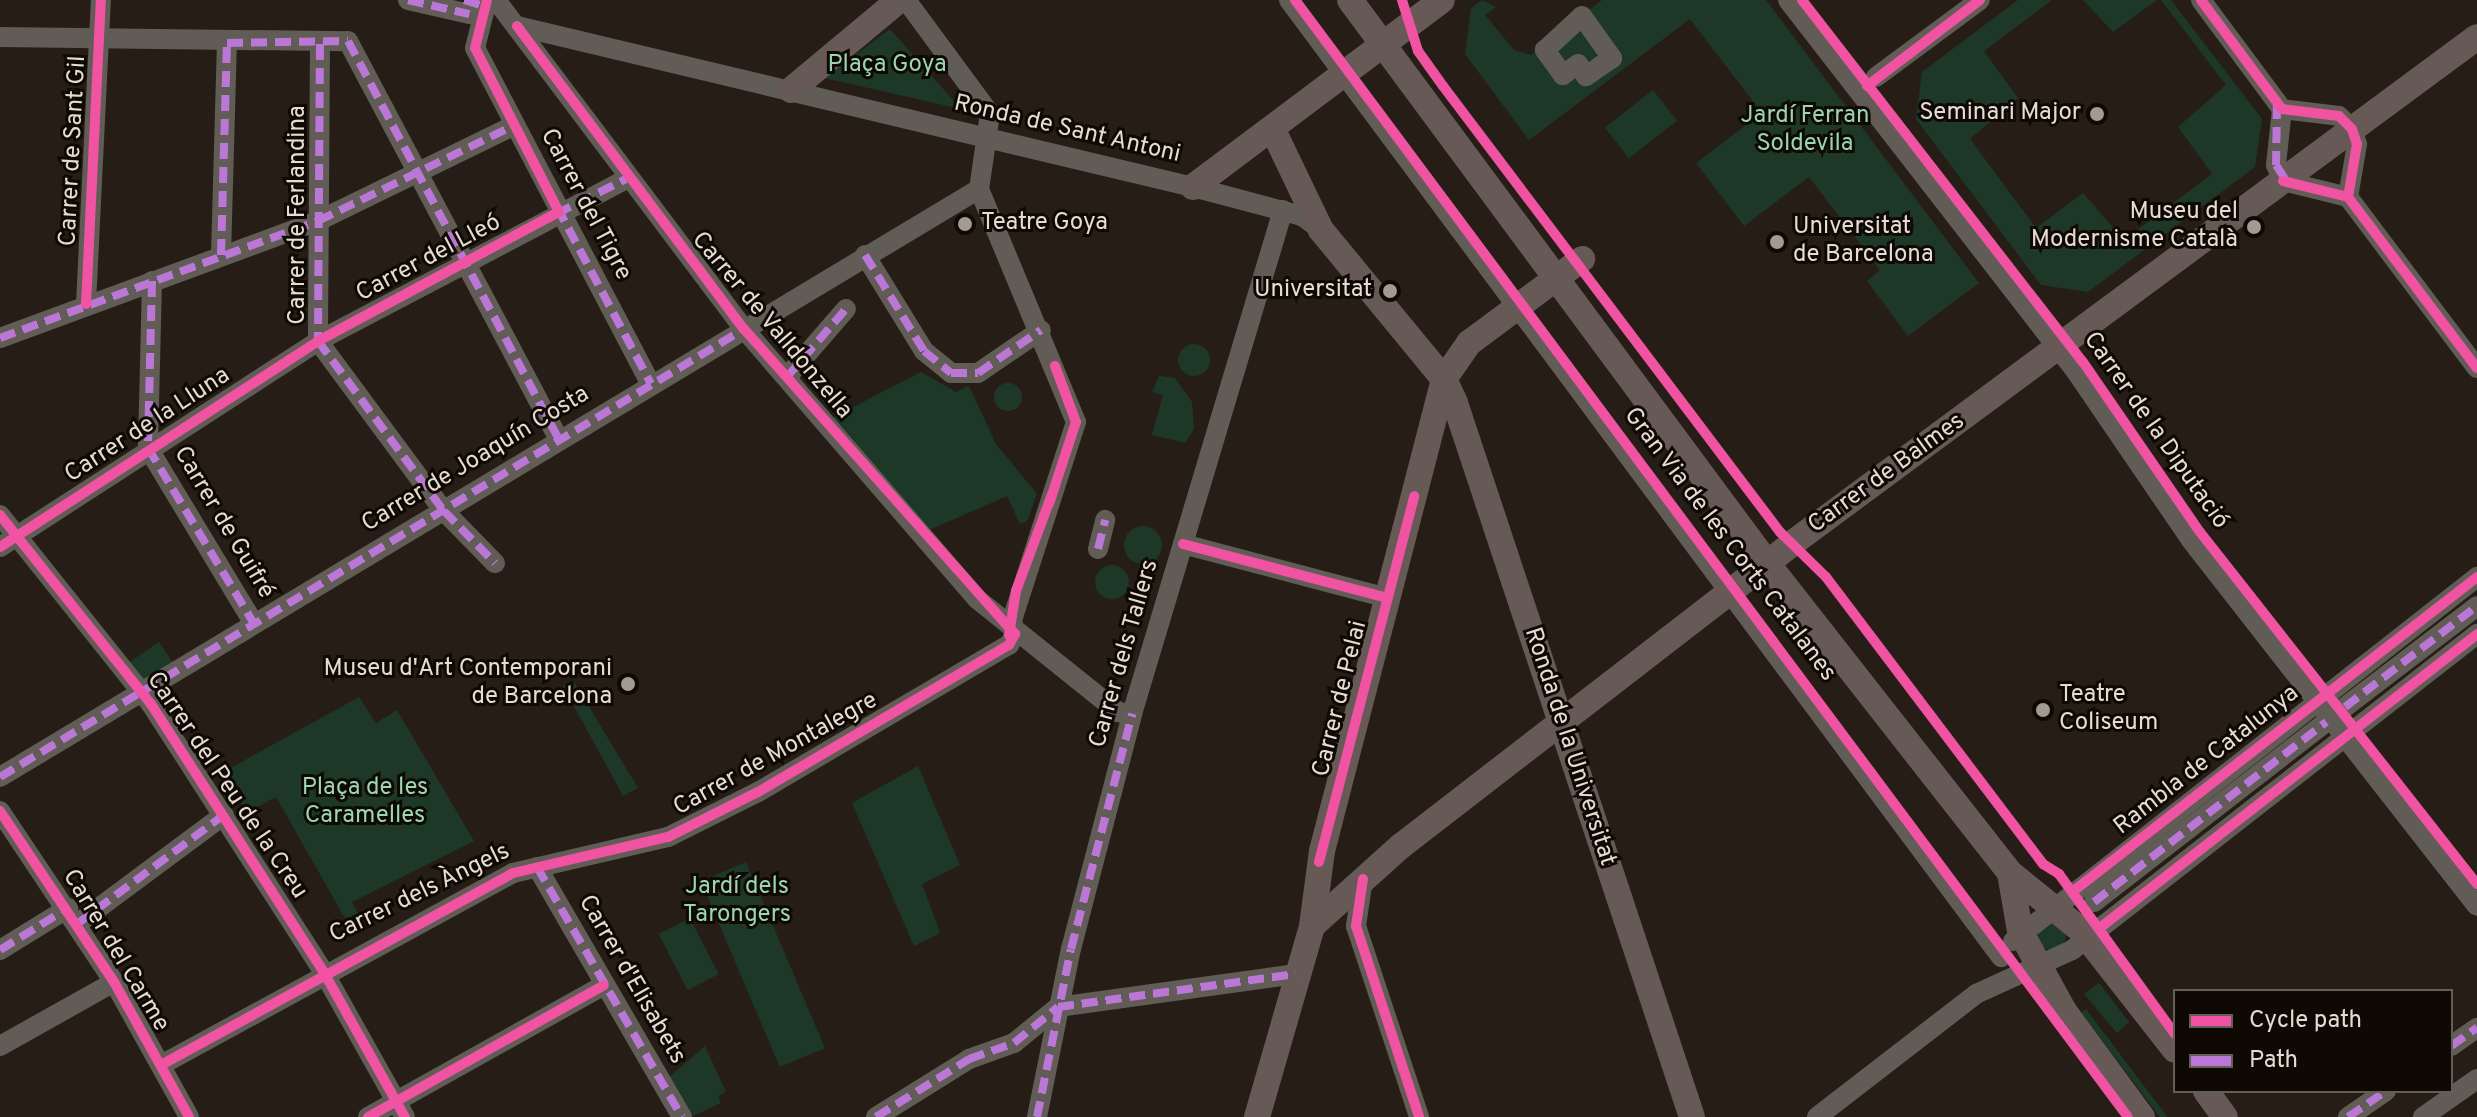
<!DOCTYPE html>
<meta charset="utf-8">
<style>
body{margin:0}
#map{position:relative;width:2477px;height:1117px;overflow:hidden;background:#261e16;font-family:Overpass,sans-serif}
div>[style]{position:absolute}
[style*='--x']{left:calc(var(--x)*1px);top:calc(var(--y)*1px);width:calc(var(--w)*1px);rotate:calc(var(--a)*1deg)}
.green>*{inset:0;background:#1d3826;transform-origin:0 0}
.round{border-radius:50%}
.minor>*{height:20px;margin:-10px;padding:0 10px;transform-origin:10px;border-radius:10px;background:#625c57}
.major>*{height:26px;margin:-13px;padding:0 13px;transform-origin:13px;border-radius:13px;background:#665956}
.quiet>*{height:8px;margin-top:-4px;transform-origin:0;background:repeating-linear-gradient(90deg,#ba77d6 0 16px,transparent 0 24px)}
.cycleway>*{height:10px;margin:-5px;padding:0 5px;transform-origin:5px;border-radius:5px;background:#f153a3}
.dots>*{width:22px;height:22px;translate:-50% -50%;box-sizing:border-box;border:4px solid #0f0904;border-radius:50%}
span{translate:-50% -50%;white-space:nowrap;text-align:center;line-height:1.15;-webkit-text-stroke:6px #0f0904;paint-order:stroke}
.park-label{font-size:24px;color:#9ad6b0}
.poi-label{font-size:24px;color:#e7dcd4}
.right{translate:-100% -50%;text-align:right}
.left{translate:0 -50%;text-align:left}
.street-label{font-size:24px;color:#e7dcd4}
.legend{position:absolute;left:2173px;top:989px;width:280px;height:104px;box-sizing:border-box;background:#0f0904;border:2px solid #655d57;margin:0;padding:10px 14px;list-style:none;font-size:24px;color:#e7dcd4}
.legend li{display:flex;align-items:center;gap:16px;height:40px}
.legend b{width:40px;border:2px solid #655d57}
</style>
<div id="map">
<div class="green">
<div style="clip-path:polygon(1482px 0,1496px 7px,1485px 15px,1514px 50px,1531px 55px,1602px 0,1766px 0,1979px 283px,1908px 336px,1867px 281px,1880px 270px,1809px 177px,1744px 226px,1696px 163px,1762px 113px,1690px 19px,1529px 140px,1465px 54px,1471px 8px)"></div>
<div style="clip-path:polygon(2018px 0,2052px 0,1984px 51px,2018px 98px,1970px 139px,2036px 228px,2083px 193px,2124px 240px,2212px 174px,2178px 127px,2226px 85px,2161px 0,2171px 0,2262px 119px,2255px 167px,2088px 292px,2041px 285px,1916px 119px,1922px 72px)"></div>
<div style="clip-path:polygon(2083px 0,2157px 0,2113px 32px)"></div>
<div style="clip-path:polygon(890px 29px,961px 109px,824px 78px)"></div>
<div style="left:1653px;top:90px;width:39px;height:61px;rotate:52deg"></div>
<div class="round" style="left:1178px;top:344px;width:32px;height:32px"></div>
<div style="clip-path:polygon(921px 372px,956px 392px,969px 386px,996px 444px,1037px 494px,1027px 521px,1020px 524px,1007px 496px,927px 531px,828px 420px)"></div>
<div style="clip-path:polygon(1159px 376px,1175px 378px,1192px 402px,1194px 429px,1185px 443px,1152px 435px,1163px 395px,1152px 392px)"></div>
<div class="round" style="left:994px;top:383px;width:28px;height:28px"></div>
<div class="round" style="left:1124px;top:526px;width:38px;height:38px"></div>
<div class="round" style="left:1095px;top:565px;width:34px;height:34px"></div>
<div style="left:159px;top:642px;width:25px;height:36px;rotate:56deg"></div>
<div style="clip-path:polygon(573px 680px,638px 788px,623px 796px,563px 686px)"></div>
<div style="clip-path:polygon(359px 697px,376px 723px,397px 710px,474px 841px,352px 902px,362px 920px,350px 927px,276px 797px,246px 813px,227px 770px)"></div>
<div style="clip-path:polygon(918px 766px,960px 865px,922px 884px,940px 933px,914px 946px,852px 803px)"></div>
<div style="left:746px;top:862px;width:202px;height:49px;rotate:67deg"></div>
<div style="left:690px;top:918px;width:63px;height:35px;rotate:63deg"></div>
<div class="round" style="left:2038px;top:922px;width:28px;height:28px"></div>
<div style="clip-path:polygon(2099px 983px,2129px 1022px,2117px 1033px,2084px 994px)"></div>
<div style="left:2086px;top:1009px;width:135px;height:6px;rotate:53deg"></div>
<div style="clip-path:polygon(705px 1046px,726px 1092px,718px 1096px,721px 1103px,691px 1117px,667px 1079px)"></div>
</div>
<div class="minor">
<div style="--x:408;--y:0;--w:63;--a:12.9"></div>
<div style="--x:487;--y:0;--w:49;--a:104"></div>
<div style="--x:475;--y:48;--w:379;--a:62.4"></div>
<div style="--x:496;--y:0;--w:412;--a:53"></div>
<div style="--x:744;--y:329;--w:357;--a:49.2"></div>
<div style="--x:977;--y:599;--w:181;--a:38.7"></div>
<div style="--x:1118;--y:712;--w:14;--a:8"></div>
<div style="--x:906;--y:0;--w:142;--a:53.6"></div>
<div style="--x:990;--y:114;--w:76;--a:98.3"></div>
<div style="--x:979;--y:189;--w:252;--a:67.4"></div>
<div style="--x:1076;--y:422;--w:208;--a:107.9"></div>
<div style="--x:1012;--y:620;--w:14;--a:78"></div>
<div style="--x:1289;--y:0;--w:1193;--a:53.35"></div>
<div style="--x:1788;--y:0;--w:465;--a:52.2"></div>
<div style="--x:2073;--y:367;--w:209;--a:55.7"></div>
<div style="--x:2191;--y:540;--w:464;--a:52"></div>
<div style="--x:2201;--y:0;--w:136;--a:53.4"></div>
<div style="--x:2282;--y:109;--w:56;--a:96.1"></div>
<div style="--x:2276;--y:165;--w:17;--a:66"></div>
<div style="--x:2283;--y:181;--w:67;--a:13.8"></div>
<div style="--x:2348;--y:197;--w:214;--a:53"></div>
<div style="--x:1582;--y:16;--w:52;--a:54.5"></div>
<div style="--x:1612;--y:58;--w:32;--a:145"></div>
<div style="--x:1586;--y:76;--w:14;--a:-124"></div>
<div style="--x:1578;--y:64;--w:19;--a:144"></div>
<div style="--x:1563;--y:75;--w:31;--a:-126"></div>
<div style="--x:1545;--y:50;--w:50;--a:-42.6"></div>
<div style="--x:517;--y:26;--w:695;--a:13.4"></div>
<div style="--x:1193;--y:187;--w:113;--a:14.9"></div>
<div style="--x:1302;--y:216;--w:24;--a:36"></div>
<div style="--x:0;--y:37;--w:348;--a:0.7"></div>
<div style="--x:348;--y:41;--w:451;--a:62.1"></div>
<div style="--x:320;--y:44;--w:297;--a:90.4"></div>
<div style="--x:318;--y:341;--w:212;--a:53.5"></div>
<div style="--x:444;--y:511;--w:73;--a:45.6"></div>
<div style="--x:1876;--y:77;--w:129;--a:-36.5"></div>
<div style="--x:2282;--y:109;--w:57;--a:7"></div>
<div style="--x:2339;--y:116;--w:18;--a:45"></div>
<div style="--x:2352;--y:129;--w:16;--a:72"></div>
<div style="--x:2357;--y:144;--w:54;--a:99.6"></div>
<div style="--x:221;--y:255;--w:212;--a:-88.4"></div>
<div style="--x:865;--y:255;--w:113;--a:58.4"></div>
<div style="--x:924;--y:351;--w:35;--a:39"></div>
<div style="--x:951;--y:373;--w:27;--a:0"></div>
<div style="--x:978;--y:373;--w:76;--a:-34.3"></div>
<div style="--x:152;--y:281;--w:167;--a:91.4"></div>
<div style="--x:148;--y:448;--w:205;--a:58.9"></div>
<div style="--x:86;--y:304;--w:304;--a:-87.2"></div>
<div style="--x:0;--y:338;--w:339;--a:-20.2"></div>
<div style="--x:318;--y:221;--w:219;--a:-26"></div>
<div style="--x:787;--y:377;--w:90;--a:-49.1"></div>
<div style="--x:0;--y:515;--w:242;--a:51.4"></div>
<div style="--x:151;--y:704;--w:318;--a:57.2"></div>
<div style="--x:323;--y:971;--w:167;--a:60.7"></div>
<div style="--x:1183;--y:544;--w:211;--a:14.8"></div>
<div style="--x:0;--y:547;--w:379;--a:-32.9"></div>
<div style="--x:318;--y:341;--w:348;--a:-27.7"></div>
<div style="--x:1098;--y:549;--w:30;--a:-76"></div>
<div style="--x:2345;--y:707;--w:166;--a:-37.4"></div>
<div style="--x:0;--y:777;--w:1142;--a:-30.99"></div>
<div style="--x:0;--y:811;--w:206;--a:56.3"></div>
<div style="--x:114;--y:982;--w:154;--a:60.9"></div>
<div style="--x:537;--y:867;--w:289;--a:59.9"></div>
<div style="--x:1363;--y:879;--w:48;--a:98.5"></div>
<div style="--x:1356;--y:926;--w:201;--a:71.7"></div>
<div style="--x:2094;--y:902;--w:294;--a:-37.8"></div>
<div style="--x:77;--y:924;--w:183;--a:-36.6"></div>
<div style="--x:2013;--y:941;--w:590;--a:-38.11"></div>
<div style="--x:0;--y:950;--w:80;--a:-31.7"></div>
<div style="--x:0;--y:1046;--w:131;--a:-29.3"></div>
<div style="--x:2451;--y:1046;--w:32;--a:-35"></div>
<div style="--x:161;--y:1065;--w:401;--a:-28.6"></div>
<div style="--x:513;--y:873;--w:159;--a:-13.1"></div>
<div style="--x:668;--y:837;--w:101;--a:-26.6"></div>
<div style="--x:758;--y:792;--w:291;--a:-30.4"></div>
<div style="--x:1009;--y:645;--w:13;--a:-61"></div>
<div style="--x:368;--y:1117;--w:270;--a:-29.2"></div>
<div style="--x:876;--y:1117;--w:110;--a:-31.9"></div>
<div style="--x:969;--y:1059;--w:48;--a:-19.6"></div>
<div style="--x:1014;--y:1043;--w:57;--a:-39.3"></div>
<div style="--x:1058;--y:1007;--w:240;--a:-7.9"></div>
<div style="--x:1037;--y:1117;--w:171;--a:-78.6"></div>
<div style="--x:1071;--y:949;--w:243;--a:-75.4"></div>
<div style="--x:1132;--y:714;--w:526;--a:-73.32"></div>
<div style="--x:1817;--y:1117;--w:201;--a:-37.7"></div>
<div style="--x:1976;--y:994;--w:106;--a:-24.6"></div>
<div style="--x:2072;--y:950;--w:514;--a:-37.96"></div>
<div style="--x:2348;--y:1117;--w:46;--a:-34.4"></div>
<div style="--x:2423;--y:1117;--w:66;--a:-35.1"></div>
</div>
<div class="major">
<div style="--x:1350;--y:0;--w:701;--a:53.47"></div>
<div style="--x:1767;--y:563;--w:394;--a:51.9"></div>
<div style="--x:2010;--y:873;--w:91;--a:38.8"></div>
<div style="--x:2081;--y:930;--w:152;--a:51.9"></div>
<div style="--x:791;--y:90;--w:141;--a:-39.8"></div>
<div style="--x:1273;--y:130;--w:111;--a:64.4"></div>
<div style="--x:1321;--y:230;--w:193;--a:50.5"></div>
<div style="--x:1444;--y:379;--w:26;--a:65"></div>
<div style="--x:1455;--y:403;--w:752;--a:71.64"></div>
<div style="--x:1193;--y:187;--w:311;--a:-36.9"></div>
<div style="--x:2010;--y:873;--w:59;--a:80.2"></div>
<div style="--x:2020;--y:931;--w:91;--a:61.2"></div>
<div style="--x:2064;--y:1011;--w:132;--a:53.7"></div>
<div style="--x:1312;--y:926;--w:120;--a:-42"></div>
<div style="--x:1401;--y:846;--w:497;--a:-37.7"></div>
<div style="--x:1794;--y:542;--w:849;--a:-36.48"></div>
<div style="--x:2206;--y:1091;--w:32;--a:54"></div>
<div style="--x:1257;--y:1117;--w:199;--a:-73.9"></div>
<div style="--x:1312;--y:926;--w:76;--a:-82.4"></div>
<div style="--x:1322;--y:851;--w:488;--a:-75.5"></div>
<div style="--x:1444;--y:379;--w:44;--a:-55.2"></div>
<div style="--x:1469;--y:343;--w:141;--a:-36.6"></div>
</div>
<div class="quiet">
<div style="--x:408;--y:0;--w:63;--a:12.9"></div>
<div style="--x:464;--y:0;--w:21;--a:17"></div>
<div style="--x:320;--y:44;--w:297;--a:90.4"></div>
<div style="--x:318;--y:341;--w:212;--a:53.5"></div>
<div style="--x:444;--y:511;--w:73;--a:45.6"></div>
<div style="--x:2277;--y:103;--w:62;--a:90.9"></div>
<div style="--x:2276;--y:165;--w:24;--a:57"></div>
<div style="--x:557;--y:207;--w:200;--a:62"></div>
<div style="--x:556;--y:214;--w:78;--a:-26.6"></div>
<div style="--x:221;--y:255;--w:212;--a:-88.4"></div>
<div style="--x:227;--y:43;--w:121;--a:-0.9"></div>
<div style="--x:348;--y:41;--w:451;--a:62.1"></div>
<div style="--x:865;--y:255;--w:113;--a:58.4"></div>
<div style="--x:924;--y:351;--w:35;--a:39"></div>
<div style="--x:951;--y:373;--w:27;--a:0"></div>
<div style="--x:978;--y:373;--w:76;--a:-34.3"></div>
<div style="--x:152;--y:281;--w:167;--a:91.4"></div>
<div style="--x:148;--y:448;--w:205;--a:58.9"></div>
<div style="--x:0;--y:338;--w:339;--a:-20.2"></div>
<div style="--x:318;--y:221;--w:219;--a:-26"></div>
<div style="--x:787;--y:377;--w:90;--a:-49.1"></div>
<div style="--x:1098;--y:549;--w:30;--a:-76"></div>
<div style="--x:2345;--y:707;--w:166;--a:-37.4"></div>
<div style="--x:0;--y:777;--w:868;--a:-31.05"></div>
<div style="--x:537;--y:867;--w:289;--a:59.9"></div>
<div style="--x:2094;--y:902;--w:294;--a:-37.8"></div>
<div style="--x:77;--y:924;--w:183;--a:-36.6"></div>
<div style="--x:0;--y:950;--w:80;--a:-31.7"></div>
<div style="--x:2451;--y:1046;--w:32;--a:-35"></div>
<div style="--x:876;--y:1117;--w:110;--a:-31.9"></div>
<div style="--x:969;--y:1059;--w:48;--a:-19.6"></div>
<div style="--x:1014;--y:1043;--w:57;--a:-39.3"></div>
<div style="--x:1058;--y:1007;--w:240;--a:-7.9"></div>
<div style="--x:1037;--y:1117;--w:171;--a:-78.6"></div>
<div style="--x:1071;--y:949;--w:243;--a:-75.4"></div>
<div style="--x:2348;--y:1117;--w:46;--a:-34.4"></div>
</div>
<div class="cycleway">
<div style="--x:1295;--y:0;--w:1393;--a:53.29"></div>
<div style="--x:1402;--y:0;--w:53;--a:72.6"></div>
<div style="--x:1418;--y:51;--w:43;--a:54.5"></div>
<div style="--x:1443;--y:86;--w:559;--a:52.93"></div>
<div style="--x:1780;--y:532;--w:64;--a:44.4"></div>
<div style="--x:1826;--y:577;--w:360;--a:52.9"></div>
<div style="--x:2043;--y:864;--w:19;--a:32"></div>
<div style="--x:2059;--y:874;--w:198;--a:54.1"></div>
<div style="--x:1802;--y:0;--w:458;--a:52.2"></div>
<div style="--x:2083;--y:362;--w:206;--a:55.5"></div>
<div style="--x:2200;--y:532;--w:448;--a:51.8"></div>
<div style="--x:2201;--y:0;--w:136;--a:53.4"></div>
<div style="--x:2282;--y:109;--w:57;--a:7"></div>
<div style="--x:2339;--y:116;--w:18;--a:45"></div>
<div style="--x:2352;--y:129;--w:16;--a:72"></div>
<div style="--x:2357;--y:144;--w:54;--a:99.6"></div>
<div style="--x:517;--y:26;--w:379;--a:53.2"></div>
<div style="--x:744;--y:329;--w:408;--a:48.4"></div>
<div style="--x:1867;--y:86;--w:142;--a:-37.3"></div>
<div style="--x:2283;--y:181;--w:67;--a:13.8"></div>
<div style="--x:2348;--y:197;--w:214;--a:53"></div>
<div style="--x:86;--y:304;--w:304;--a:-87.2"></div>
<div style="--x:1049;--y:504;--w:86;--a:-71.8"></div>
<div style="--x:1076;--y:422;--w:60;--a:-110.6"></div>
<div style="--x:0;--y:515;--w:242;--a:51.4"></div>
<div style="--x:151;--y:704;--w:318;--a:57.2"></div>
<div style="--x:323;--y:971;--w:167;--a:60.7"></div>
<div style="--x:1183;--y:544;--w:211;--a:14.8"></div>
<div style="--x:0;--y:547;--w:379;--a:-32.9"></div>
<div style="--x:318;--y:341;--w:273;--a:-28.2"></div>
<div style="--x:559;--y:212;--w:184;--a:-117.1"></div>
<div style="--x:475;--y:48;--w:49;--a:-76"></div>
<div style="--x:1009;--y:635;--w:45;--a:-81"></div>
<div style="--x:1016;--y:591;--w:103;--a:-69.6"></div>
<div style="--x:0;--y:811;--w:206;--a:56.3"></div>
<div style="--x:114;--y:982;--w:154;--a:60.9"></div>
<div style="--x:1319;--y:862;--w:378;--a:-75.4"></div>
<div style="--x:1363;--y:879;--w:48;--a:98.5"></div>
<div style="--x:1356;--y:926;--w:201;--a:71.7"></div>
<div style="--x:2076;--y:889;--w:508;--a:-37.88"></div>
<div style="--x:2101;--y:927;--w:477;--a:-37.9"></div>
<div style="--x:161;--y:1065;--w:401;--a:-28.6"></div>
<div style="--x:513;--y:873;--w:159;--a:-13.1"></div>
<div style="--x:668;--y:837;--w:101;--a:-26.6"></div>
<div style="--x:758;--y:792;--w:291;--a:-30.4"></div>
<div style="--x:1009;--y:645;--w:13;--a:-61"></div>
<div style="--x:368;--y:1117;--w:270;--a:-29.2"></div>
</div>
<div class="dots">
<div style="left:2097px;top:114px;background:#a39a92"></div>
<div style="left:965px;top:224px;background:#a39a92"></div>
<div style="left:2254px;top:227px;background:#a39a92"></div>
<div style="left:1777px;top:242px;background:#a39a92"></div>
<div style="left:1390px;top:291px;background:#a39a92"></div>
<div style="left:628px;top:684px;background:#a39a92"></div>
<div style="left:2043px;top:710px;background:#a39a92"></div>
</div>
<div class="park-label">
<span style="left:887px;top:66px">Plaça Goya</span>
<span style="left:1805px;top:131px">Jardí Ferran<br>Soldevila</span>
<span style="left:365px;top:803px">Plaça de les<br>Caramelles</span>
<span style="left:737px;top:902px">Jardí dels<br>Tarongers</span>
</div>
<div class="poi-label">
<span class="right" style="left:2081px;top:114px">Seminari Major</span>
<span class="right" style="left:2238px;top:227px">Museu del<br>Modernisme Català</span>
<span class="left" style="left:981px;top:224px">Teatre Goya</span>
<span class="left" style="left:1793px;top:242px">Universitat<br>de Barcelona</span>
<span class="right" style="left:1372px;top:291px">Universitat</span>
<span class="right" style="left:612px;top:684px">Museu d'Art Contemporani<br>de Barcelona</span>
<span class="left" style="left:2059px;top:710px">Teatre<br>Coliseum</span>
</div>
<div class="street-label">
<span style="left:1067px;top:130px;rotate:13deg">Ronda de Sant Antoni</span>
<span style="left:74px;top:151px;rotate:-87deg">Carrer de Sant Gil</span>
<span style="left:585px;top:205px;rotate:62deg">Carrer del Tigre</span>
<span style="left:299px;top:215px;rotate:-90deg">Carrer de Ferlandina</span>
<span style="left:429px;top:259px;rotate:-28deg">Carrer del Lleó</span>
<span style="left:771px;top:326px;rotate:50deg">Carrer de Valldonzella</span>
<span style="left:148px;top:426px;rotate:-33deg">Carrer de la Lluna</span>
<span style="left:2155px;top:431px;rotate:55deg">Carrer de la Diputació</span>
<span style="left:476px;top:460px;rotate:-31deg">Carrer de Joaquín Costa</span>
<span style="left:1887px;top:474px;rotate:-36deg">Carrer de Balmes</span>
<span style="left:223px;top:523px;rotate:59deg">Carrer de Guifré</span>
<span style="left:1729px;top:545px;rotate:53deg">Gran Via de les Corts Catalanes</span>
<span style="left:1125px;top:654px;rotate:-74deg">Carrer dels Tallers</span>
<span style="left:1341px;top:699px;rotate:-76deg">Carrer de Pelai</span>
<span style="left:1569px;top:747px;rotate:72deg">Ronda de la Universitat</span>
<span style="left:776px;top:755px;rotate:-29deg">Carrer de Montalegre</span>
<span style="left:2207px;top:761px;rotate:-38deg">Rambla de Catalunya</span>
<span style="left:226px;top:786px;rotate:56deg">Carrer del Peu de la Creu</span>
<span style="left:420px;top:894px;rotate:-26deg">Carrer dels Àngels</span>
<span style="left:115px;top:951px;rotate:59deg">Carrer del Carme</span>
<span style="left:631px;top:980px;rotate:60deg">Carrer d'Elisabets</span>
</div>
<ul class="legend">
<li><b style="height:10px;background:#f153a3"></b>Cycle path</li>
<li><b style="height:10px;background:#ba77d6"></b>Path</li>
</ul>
</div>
